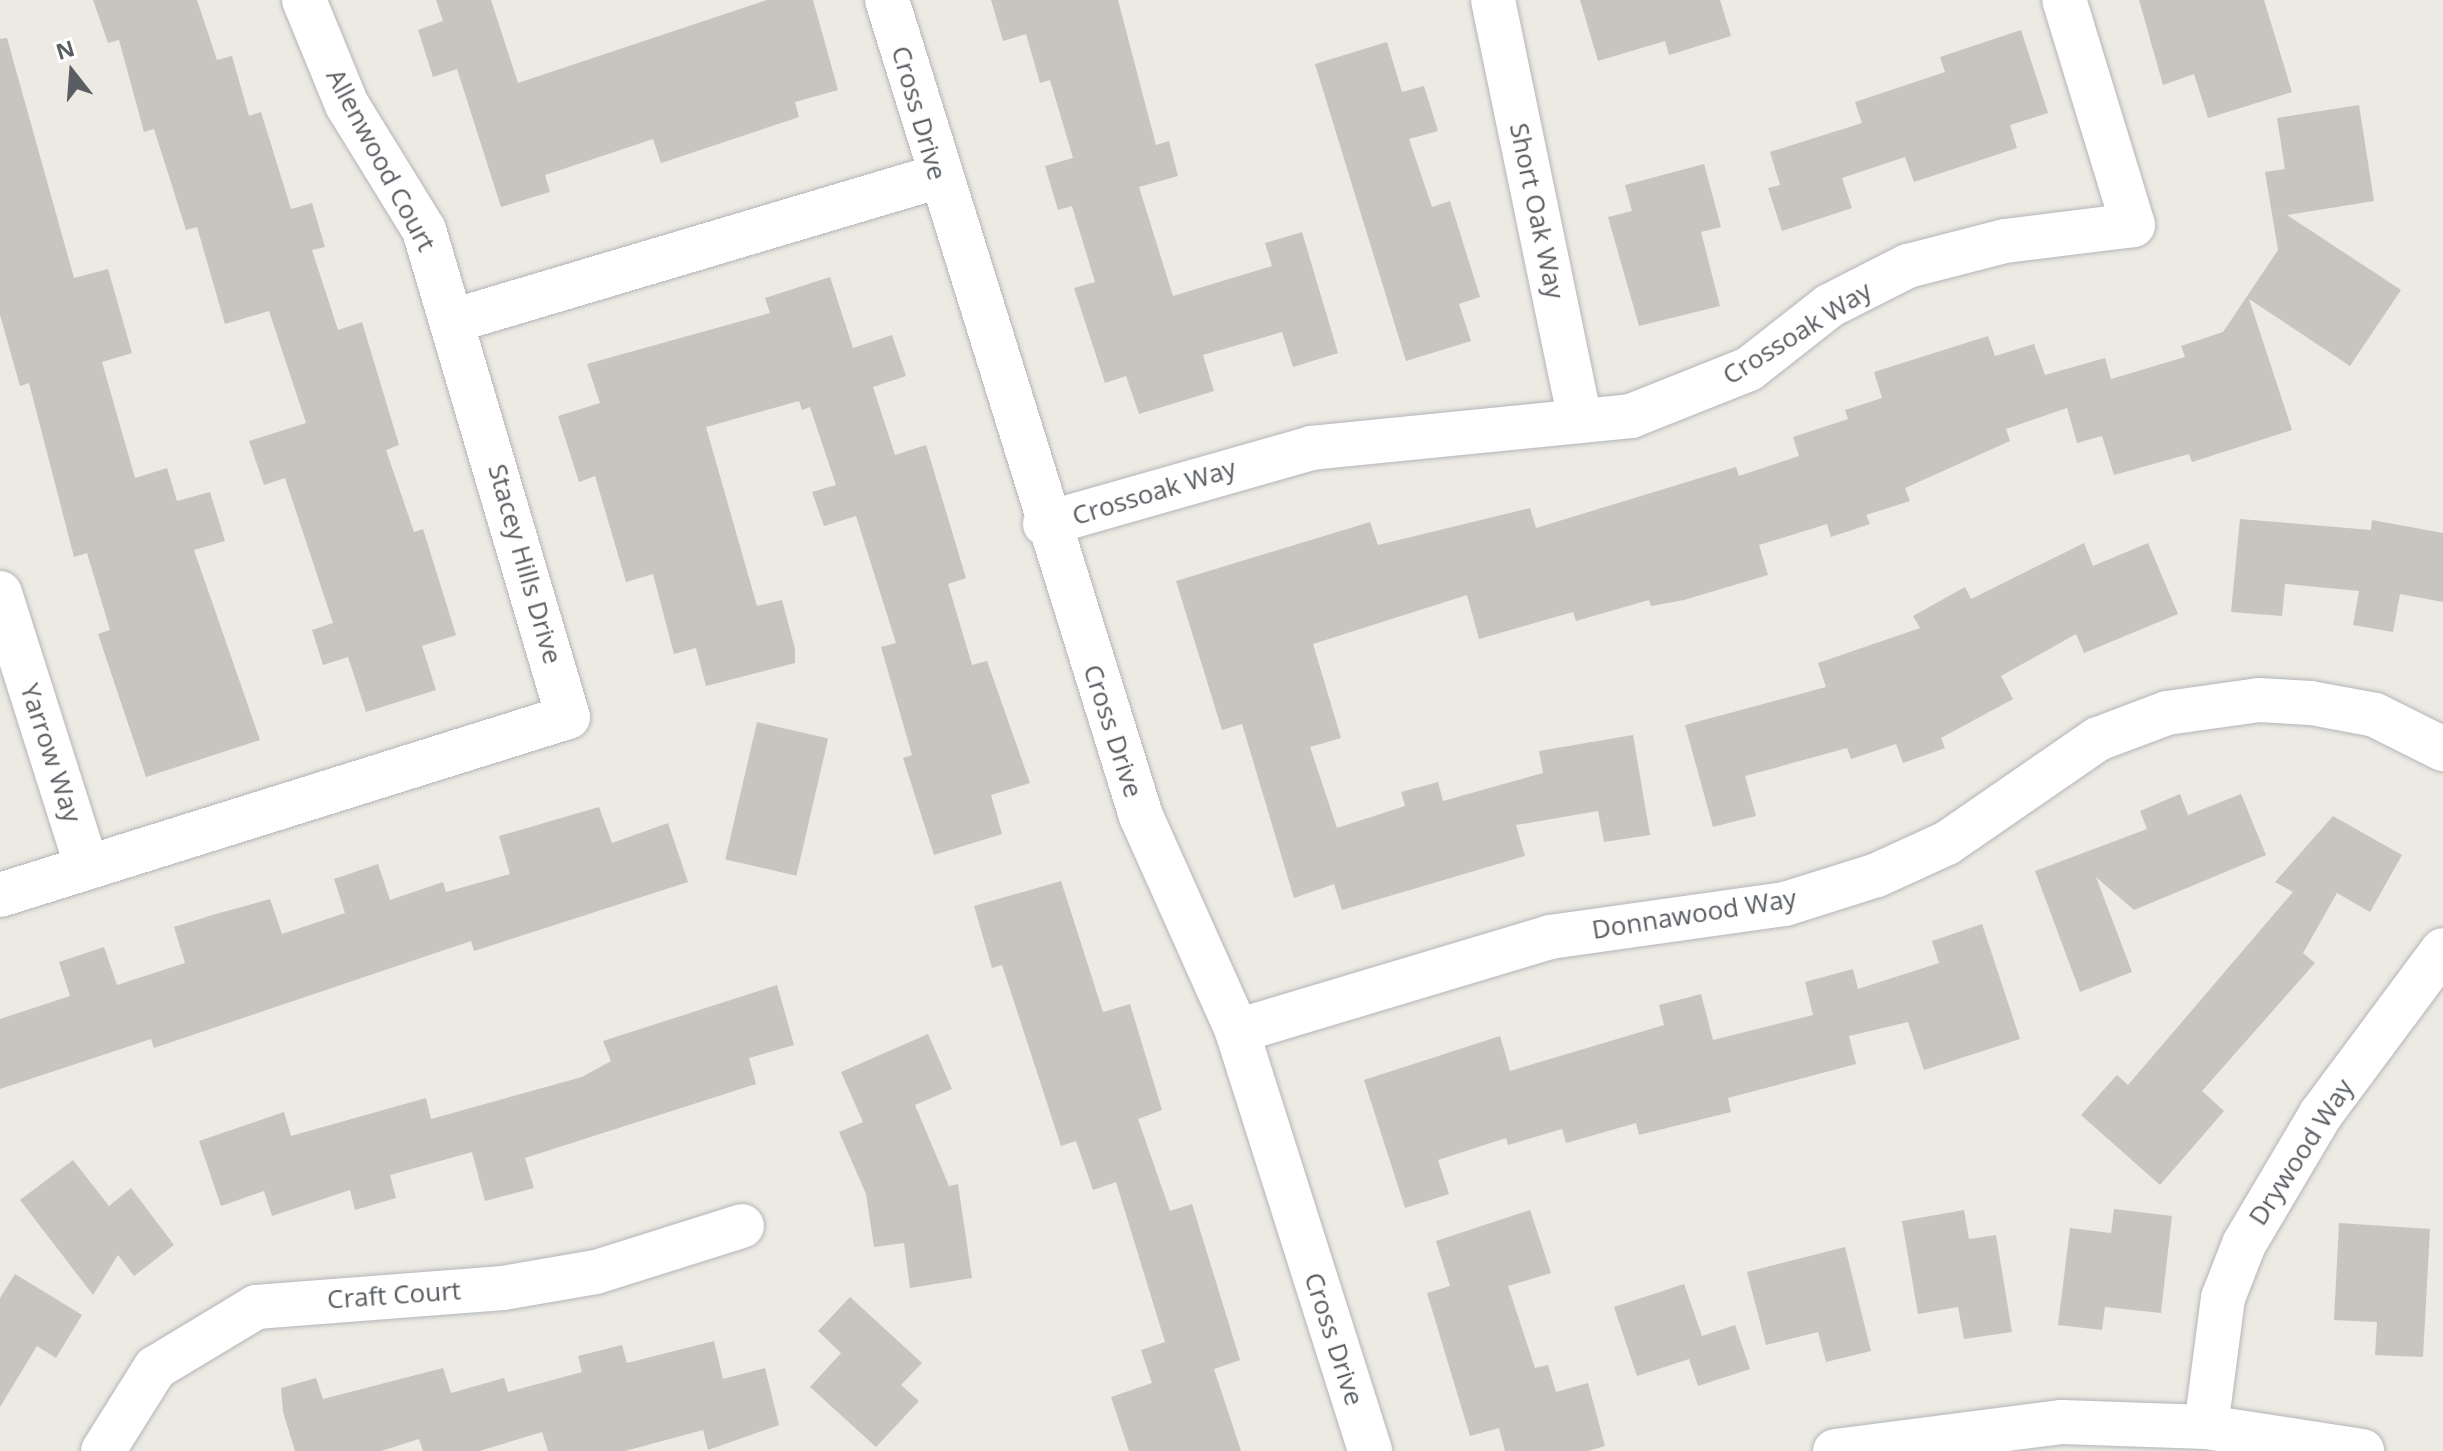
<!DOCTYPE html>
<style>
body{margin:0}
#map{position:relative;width:2443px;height:1451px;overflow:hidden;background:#eceae2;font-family:"Open Sans",sans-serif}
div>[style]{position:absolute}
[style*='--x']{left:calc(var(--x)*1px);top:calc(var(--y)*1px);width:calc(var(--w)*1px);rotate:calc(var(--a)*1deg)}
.building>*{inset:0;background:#c8c4bf;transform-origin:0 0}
.roads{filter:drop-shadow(0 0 2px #b3b5b9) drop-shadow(0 0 2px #b3b5b9)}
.minor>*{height:44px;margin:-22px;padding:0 22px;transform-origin:22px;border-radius:22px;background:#fff}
span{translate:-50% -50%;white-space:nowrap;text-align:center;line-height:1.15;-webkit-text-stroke:6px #fff;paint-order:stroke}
.street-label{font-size:26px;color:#5a5e62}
.north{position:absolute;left:32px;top:32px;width:80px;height:80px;-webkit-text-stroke:6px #fff;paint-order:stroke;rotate:343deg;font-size:22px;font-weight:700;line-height:32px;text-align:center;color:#5a5e62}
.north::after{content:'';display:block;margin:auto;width:28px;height:36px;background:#5a5e62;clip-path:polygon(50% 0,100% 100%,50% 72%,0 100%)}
</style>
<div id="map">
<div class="building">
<div style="clip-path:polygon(93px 0,197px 0,217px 60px,232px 56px,249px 116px,261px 112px,291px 209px,312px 203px,325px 247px,312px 250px,338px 330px,362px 322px,399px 445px,386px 450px,414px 532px,423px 529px,456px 635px,422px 646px,436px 690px,366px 712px,348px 657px,323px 665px,312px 630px,333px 623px,285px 478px,264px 485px,249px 441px,306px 423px,269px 311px,225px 324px,197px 227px,186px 230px,154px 129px,144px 132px,119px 40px,108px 43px)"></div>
<div style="clip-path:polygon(436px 0,491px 0,518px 83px,767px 0,813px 0,838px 90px,795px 102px,799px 117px,661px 163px,653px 139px,545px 175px,550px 192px,501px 207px,457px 69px,433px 77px,418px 30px,443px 21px)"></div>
<div style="clip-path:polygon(991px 0,1118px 0,1156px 145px,1169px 141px,1178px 176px,1139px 187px,1173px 296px,1272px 266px,1265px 243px,1302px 232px,1338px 353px,1293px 367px,1282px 332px,1203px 355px,1214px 391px,1139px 414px,1126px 376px,1105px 383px,1074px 288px,1095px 282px,1072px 206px,1058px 210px,1045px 166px,1073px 158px,1050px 80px,1040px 83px,1026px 34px,1003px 41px)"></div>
<div style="clip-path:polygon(1580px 0,1720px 0,1731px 36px,1669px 55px,1665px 41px,1598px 61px)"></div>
<div style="clip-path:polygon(2139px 0,2264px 0,2292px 92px,2208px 118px,2194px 74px,2163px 85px)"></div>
<div style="clip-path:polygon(2021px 30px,2048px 113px,2010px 125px,2017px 148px,1914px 182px,1905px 157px,1842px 178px,1852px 208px,1782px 231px,1768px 188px,1780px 185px,1770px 152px,1862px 123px,1855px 102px,1945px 72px,1940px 57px)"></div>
<div style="clip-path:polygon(7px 38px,74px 278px,108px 269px,132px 353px,102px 362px,135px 478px,167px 468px,177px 501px,210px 492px,225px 541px,194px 550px,260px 740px,146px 777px,98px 634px,110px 630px,87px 553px,74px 557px,29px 383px,20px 386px,0 315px,0 39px)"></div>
<div style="clip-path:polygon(1387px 42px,1402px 92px,1424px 86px,1438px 131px,1409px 139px,1432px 207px,1450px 201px,1480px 297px,1459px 304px,1471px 341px,1406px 361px,1315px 64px)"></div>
<div style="clip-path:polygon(2359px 105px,2374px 201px,2287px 215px,2401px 290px,2350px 366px,2249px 299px,2292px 430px,2192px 462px,2189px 454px,2114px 475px,2102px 436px,2077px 443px,2067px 408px,2006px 429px,2010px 441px,1905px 488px,1910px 501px,1866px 515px,1870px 524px,1831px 537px,1827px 524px,1759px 545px,1768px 575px,1684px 600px,1651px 606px,1649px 600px,1576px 621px,1573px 612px,1479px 639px,1467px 595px,1313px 644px,1341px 738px,1310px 747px,1337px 828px,1405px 806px,1401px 792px,1438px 782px,1443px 801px,1543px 773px,1539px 751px,1633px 735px,1650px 835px,1604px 842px,1598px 811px,1516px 825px,1525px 856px,1342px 910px,1334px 884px,1294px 898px,1242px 724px,1222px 730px,1176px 581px,1370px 522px,1378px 545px,1530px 508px,1536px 528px,1736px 467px,1739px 476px,1799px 456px,1793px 437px,1848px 419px,1845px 410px,1882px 398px,1874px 372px,1988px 336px,1995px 356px,2034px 344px,2045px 375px,2105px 358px,2111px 379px,2185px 357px,2181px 346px,2223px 332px,2278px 250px,2265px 172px,2285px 169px,2277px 118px)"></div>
<div style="clip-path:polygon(1704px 164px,1721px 227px,1701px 232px,1720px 306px,1639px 326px,1608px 217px,1632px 211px,1625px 185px)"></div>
<div style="clip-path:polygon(830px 277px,853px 348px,892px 335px,906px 376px,873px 387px,895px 455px,926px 445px,966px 578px,948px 584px,972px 665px,987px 661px,1030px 783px,991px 795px,1002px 834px,934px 855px,903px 758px,912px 755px,881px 647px,896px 643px,856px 516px,824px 526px,812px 492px,836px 485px,810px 407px,802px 410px,799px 401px,706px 427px,757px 606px,782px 600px,795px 649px,795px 663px,706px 686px,696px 648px,674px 654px,653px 574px,626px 582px,595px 476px,579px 482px,558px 416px,600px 403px,587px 364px,770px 313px,765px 298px)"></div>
<div style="clip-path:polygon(2240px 519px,2371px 530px,2372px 520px,2443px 533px,2443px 602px,2400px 594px,2393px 632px,2353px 625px,2359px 591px,2285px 584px,2282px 616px,2231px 612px)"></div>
<div style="clip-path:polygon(2084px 543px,2093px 566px,2148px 543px,2178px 614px,2084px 653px,2076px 634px,2001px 676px,2013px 699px,1941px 738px,1945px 748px,1903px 763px,1896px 744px,1851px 759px,1847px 748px,1745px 776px,1756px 816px,1713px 827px,1685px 725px,1826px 687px,1818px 663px,1920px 628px,1913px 616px,1965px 587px,1971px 599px)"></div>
<div style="left:757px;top:722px;width:73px;height:141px;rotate:13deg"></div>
<div style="clip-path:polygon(2180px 794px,2188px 815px,2241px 794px,2266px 855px,2134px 910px,2096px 877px,2132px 972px,2080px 992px,2035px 871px,2147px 829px,2140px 811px)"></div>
<div style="clip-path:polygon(599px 807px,612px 843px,668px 823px,688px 882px,474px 951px,471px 941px,154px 1048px,151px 1039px,0 1089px,0 1019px,70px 996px,59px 962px,104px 947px,117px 985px,185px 963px,174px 927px,216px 914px,270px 899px,282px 934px,345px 913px,334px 879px,378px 864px,390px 900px,443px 882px,446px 892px,510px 874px,499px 836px)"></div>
<div style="clip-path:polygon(2333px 816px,2402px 855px,2370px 912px,2337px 893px,2303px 953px,2315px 963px,2202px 1091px,2224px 1111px,2160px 1185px,2081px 1115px,2117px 1075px,2128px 1085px,2293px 892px,2275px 882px)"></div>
<div style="clip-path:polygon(1061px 881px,1103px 1012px,1130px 1004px,1162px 1110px,1138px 1119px,1170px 1211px,1192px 1204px,1240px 1360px,1214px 1369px,1241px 1451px,1129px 1451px,1111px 1397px,1152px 1383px,1141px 1350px,1165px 1342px,1116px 1182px,1093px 1190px,1076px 1141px,1061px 1146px,1002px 965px,992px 968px,974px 906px)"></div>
<div style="clip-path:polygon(1982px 924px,2020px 1039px,1924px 1070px,1908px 1022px,1849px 1036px,1856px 1064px,1728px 1098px,1731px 1112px,1639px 1135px,1636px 1123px,1566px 1143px,1562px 1129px,1508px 1145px,1506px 1138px,1438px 1160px,1449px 1194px,1405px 1208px,1364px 1080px,1500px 1036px,1510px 1071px,1664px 1025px,1659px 1005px,1701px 994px,1713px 1040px,1813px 1015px,1805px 982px,1853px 969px,1858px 989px,1939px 963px,1932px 941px)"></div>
<div style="clip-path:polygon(777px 985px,794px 1045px,749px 1058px,756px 1084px,525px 1158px,534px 1188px,485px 1201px,472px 1152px,390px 1175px,396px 1198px,355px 1210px,350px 1190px,272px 1216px,264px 1191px,221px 1206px,199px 1141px,284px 1112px,291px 1136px,426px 1098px,431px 1119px,582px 1077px,611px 1061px,603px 1041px)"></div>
<div style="clip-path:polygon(928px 1034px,952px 1089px,915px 1105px,949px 1186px,958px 1184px,972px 1278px,910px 1288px,904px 1243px,874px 1247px,866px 1194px,839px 1132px,863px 1122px,841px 1072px)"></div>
<div style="clip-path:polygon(73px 1160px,109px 1206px,131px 1188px,174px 1245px,134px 1276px,118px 1255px,93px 1295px,20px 1200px)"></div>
<div style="clip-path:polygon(2114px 1209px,2172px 1216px,2161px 1313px,2105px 1307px,2102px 1330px,2058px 1325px,2070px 1228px,2111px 1233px)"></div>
<div style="clip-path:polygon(1530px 1210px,1551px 1273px,1508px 1286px,1535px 1368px,1548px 1365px,1556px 1392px,1588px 1383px,1605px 1446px,1588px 1451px,1505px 1451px,1499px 1428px,1470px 1436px,1427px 1293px,1450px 1286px,1436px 1241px)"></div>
<div style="clip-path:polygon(1964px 1210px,1969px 1239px,1996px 1235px,2012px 1332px,1964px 1339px,1958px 1307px,1918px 1314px,1902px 1221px)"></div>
<div style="clip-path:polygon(2339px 1223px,2430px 1229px,2423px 1357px,2375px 1355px,2377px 1322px,2334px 1320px)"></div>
<div style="clip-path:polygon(1845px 1247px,1871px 1351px,1826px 1362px,1818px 1332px,1766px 1345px,1747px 1272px)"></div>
<div style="clip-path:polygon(15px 1274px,82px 1315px,56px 1358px,37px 1346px,0 1407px,0 1298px)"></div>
<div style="clip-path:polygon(1684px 1284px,1702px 1336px,1735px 1325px,1750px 1369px,1698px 1386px,1689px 1359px,1637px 1376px,1614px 1307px)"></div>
<div style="clip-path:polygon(850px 1297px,922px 1363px,901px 1385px,919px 1401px,876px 1447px,810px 1387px,841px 1353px,818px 1331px)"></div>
<div style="clip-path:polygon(714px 1341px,723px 1379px,765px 1368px,779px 1425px,708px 1450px,703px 1430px,625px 1451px,548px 1451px,542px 1432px,479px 1451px,423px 1451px,419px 1439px,381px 1451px,295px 1451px,283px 1412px,281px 1388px,316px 1378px,323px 1399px,443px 1368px,451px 1393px,504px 1378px,508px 1392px,582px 1372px,578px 1356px,622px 1345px,627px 1363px)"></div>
</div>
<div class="roads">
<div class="minor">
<div style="--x:887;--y:0;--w:855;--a:72.71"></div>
<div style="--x:1141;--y:816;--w:235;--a:65.9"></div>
<div style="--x:1237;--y:1031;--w:441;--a:72.4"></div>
<div style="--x:1493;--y:0;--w:430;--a:78.3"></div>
<div style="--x:456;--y:320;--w:501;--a:-16.59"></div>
<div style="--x:1045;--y:524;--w:277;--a:-15.9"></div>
<div style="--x:1311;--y:448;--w:322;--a:-5.7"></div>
<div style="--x:1631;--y:416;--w:127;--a:-21.7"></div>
<div style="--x:1749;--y:369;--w:102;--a:-38.2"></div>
<div style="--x:1829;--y:306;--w:89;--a:-26.9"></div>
<div style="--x:1908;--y:266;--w:100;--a:-14.5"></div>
<div style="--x:2005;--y:241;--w:129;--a:-7.1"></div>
<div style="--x:2133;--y:225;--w:235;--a:-107"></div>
<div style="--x:0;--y:593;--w:288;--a:72.4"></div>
<div style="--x:0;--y:895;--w:595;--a:-17.4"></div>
<div style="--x:568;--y:717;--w:508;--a:-106.47"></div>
<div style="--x:424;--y:230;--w:147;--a:-121.6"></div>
<div style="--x:347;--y:105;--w:113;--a:-112.3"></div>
<div style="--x:1237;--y:1031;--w:327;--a:-16.7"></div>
<div style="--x:1550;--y:937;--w:237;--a:-8"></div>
<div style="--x:1785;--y:904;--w:96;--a:-17.5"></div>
<div style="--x:1877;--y:875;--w:77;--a:-24.6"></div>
<div style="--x:1947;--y:843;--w:183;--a:-34.6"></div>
<div style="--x:2098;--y:739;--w:74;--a:-20.6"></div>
<div style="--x:2167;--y:713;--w:93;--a:-8"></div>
<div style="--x:2259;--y:700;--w:52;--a:3.3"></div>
<div style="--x:2311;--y:703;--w:65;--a:10.6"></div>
<div style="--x:2375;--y:715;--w:76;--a:26.6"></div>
<div style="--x:2206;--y:1427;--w:130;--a:-82.5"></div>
<div style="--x:2223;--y:1298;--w:58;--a:-68.7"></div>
<div style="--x:2244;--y:1244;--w:151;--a:-59.4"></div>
<div style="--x:2321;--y:1114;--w:204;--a:-53.4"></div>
<div style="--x:103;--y:1451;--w:98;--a:-57.9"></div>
<div style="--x:155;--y:1368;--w:118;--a:-31.1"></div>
<div style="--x:256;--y:1307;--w:248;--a:-4.4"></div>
<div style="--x:503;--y:1288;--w:94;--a:-9.8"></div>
<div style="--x:596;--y:1272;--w:153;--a:-17.5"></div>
<div style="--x:1835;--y:1451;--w:229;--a:-7.3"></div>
<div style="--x:2062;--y:1422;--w:144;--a:2"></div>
<div style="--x:2206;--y:1427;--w:158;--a:8.7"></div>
</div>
</div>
<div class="street-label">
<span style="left:919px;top:113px;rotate:74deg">Cross Drive</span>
<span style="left:381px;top:160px;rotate:62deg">Allenwood Court</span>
<span style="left:1537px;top:211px;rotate:78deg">Short Oak Way</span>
<span style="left:1797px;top:333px;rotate:-32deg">Crossoak Way</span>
<span style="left:1154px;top:492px;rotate:-17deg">Crossoak Way</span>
<span style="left:525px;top:564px;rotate:74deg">Stacey Hills Drive</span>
<span style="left:1113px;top:731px;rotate:72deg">Cross Drive</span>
<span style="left:51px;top:753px;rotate:72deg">Yarrow Way</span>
<span style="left:1694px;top:914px;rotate:-9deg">Donnawood Way</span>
<span style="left:2301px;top:1152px;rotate:-57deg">Drywood Way</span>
<span style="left:394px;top:1295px;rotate:-4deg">Craft Court</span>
<span style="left:1334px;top:1339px;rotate:72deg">Cross Drive</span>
</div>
<div class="north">N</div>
</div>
